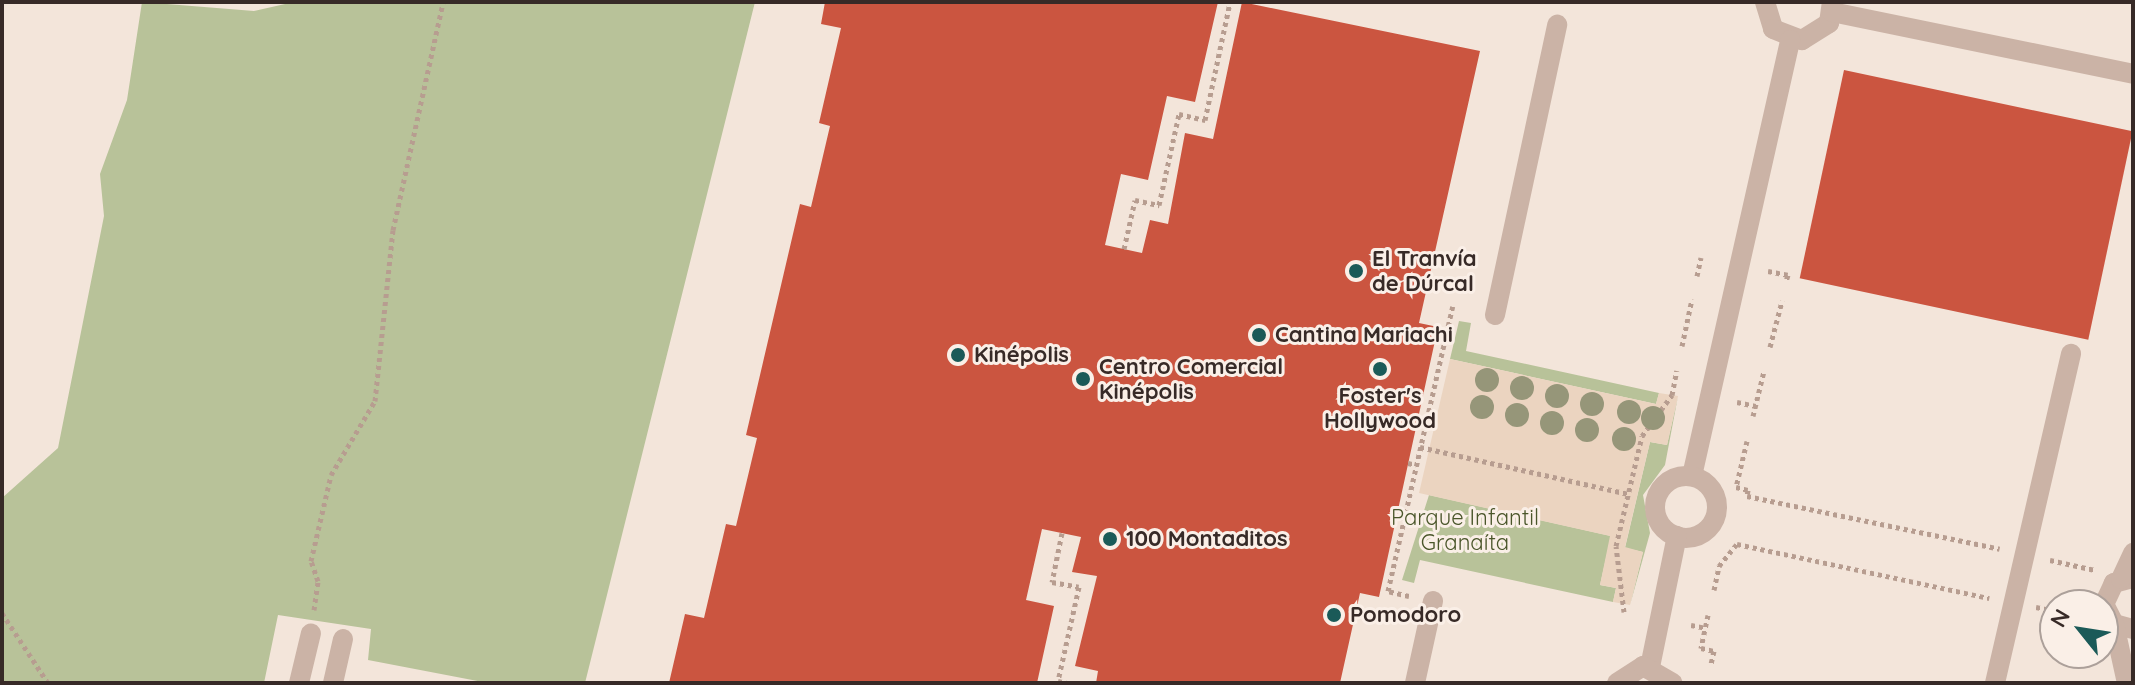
<!DOCTYPE html>
<meta charset="utf-8">
<style>
body{margin:0}
#map{position:relative;width:2135px;height:685px;overflow:hidden;background:#f3e5da;font-family:Quicksand,sans-serif}
div>[style]{position:absolute}
[style*='--x']{left:calc(var(--x)*1px);top:calc(var(--y)*1px);width:calc(var(--w)*1px);rotate:calc(var(--a)*1deg)}
.green>*{inset:0;background:#b8c299}
.plaza>*{inset:0;background:#ebd4c0}
.building>*{inset:0;background:#cb5540;transform-origin:0 0}
.path>*{height:5px;margin-top:-2.5px;transform-origin:0;background:repeating-linear-gradient(90deg,#b79d90 0 4px,transparent 0 8px)}
.minor>*{height:20px;margin:-10px;padding:0 10px;transform-origin:10px;border-radius:10px;background:#cbb3a6}
.minor>.ring{margin:-10px;padding:0;box-sizing:content-box;background:none;border:20px solid #cbb3a6;border-radius:50%}
.trees>*{width:24px;height:24px;margin:-12px;border-radius:50%;background:#969679}
.dots>*{width:22px;height:22px;translate:-50% -50%;box-sizing:border-box;border:4px solid #faefe7;border-radius:50%}
span{translate:-50% -50%;white-space:nowrap;text-align:center;line-height:1.15;-webkit-text-stroke:6px #faefe7;paint-order:stroke}
.poi-label{font-size:22px;color:#372a27;font-weight:700}
.left{translate:0 -50%;text-align:left}
.park-label{font-size:22px;color:#4a562a}
.frame{position:absolute;inset:0;border:4px solid #372a27;pointer-events:none}
.north{position:absolute;left:2039px;top:589px;width:80px;height:80px;box-sizing:border-box;background:#faefe7;border:2px solid #aca09a;border-radius:50%;rotate:300deg;font-size:22px;font-weight:700;line-height:32px;text-align:center;color:#372a27}
.north::after{content:'';display:block;margin:auto;width:28px;height:36px;background:#1b5a58;clip-path:polygon(50% 0,100% 100%,50% 72%,0 100%)}
</style>
<div id="map">
<div class="green">
<div style="clip-path:polygon(142px 2px,254px 11px,294px 2px,755px 2px,585px 683px,488px 683px,368px 660px,371px 629px,278px 615px,264px 683px,2px 683px,2px 498px,58px 448px,104px 216px,100px 174px,127px 100px)"></div>
<div style="clip-path:polygon(1459px 321px,1471px 323px,1466px 351px,1659px 393px,1656px 404px,1450px 359px)"></div>
<div style="clip-path:polygon(1678px 396px,1665px 465px,1643px 495px,1650px 533px,1630px 605px,1643px 552px,1625px 548px,1650px 442px,1667px 445px)"></div>
<div style="clip-path:polygon(1429px 495px,1611px 536px,1600px 585px,1616px 588px,1613px 602px,1420px 560px,1414px 583px,1402px 580px)"></div>
</div>
<div class="plaza">
<div style="clip-path:polygon(1450px 359px,1656px 404px,1659px 393px,1678px 396px,1667px 445px,1650px 442px,1625px 547px,1643px 552px,1630px 605px,1613px 602px,1616px 588px,1600px 585px,1610px 536px,1419px 493px)"></div>
</div>
<div class="building">
<div style="clip-path:polygon(825px 2px,1218px 2px,1195px 102px,1167px 96px,1148px 180px,1121px 174px,1105px 245px,1142px 253px,1150px 220px,1168px 224px,1185px 133px,1213px 139px,1242px 2px,1480px 51px,1419px 323px,1438px 327px,1379px 597px,1360px 593px,1340px 683px,1096px 683px,1098px 671px,1075px 666px,1097px 576px,1072px 572px,1081px 537px,1042px 529px,1026px 600px,1054px 606px,1037px 683px,669px 683px,685px 614px,704px 618px,726px 524px,736px 526px,757px 438px,746px 435px,800px 204px,811px 207px,830px 126px,819px 123px,841px 28px,821px 24px)"></div>
<div style="left:1844px;top:70px;width:295px;height:213px;rotate:12deg"></div>
</div>
<div class="path">
<div style="--x:1124;--y:249;--w:50;--a:-77.3"></div>
<div style="--x:1135;--y:200;--w:25;--a:12"></div>
<div style="--x:1159;--y:205;--w:93;--a:-77.6"></div>
<div style="--x:1179;--y:114;--w:27;--a:13"></div>
<div style="--x:1205;--y:120;--w:121;--a:-78"></div>
<div style="--x:1768;--y:271;--w:20;--a:11"></div>
<div style="--x:1788;--y:275;--w:6;--a:108"></div>
<div style="--x:1697;--y:276;--w:19;--a:-78"></div>
<div style="--x:1682;--y:346;--w:48;--a:-78"></div>
<div style="--x:1770;--y:347;--w:48;--a:-75.4"></div>
<div style="--x:1737;--y:402;--w:19;--a:12"></div>
<div style="--x:1753;--y:416;--w:46;--a:-76.3"></div>
<div style="--x:1747;--y:441;--w:47;--a:103.4"></div>
<div style="--x:1736;--y:487;--w:12;--a:14"></div>
<div style="--x:1748;--y:490;--w:6;--a:99"></div>
<div style="--x:1747;--y:496;--w:258;--a:11.8"></div>
<div style="--x:1420;--y:447;--w:214;--a:12.7"></div>
<div style="--x:1408;--y:463;--w:8;--a:14"></div>
<div style="--x:1062;--y:533;--w:50;--a:101.5"></div>
<div style="--x:1052;--y:582;--w:27;--a:10"></div>
<div style="--x:1079;--y:587;--w:96;--a:102.6"></div>
<div style="--x:1058;--y:681;--w:9;--a:13"></div>
<div style="--x:2050;--y:560;--w:46;--a:12.5"></div>
<div style="--x:1714;--y:590;--w:25;--a:-78"></div>
<div style="--x:1719;--y:566;--w:28;--a:-51"></div>
<div style="--x:1737;--y:544;--w:258;--a:12.1"></div>
<div style="--x:1409;--y:596;--w:22;--a:-167"></div>
<div style="--x:1388;--y:591;--w:292;--a:-77.2"></div>
<div style="--x:2036;--y:607;--w:19;--a:12"></div>
<div style="--x:314;--y:610;--w:29;--a:-82"></div>
<div style="--x:318;--y:581;--w:21;--a:-109"></div>
<div style="--x:311;--y:561;--w:88;--a:-76.9"></div>
<div style="--x:331;--y:475;--w:86;--a:-59.3"></div>
<div style="--x:375;--y:401;--w:172;--a:-84"></div>
<div style="--x:393;--y:230;--w:233;--a:-77.6"></div>
<div style="--x:1624;--y:612;--w:66;--a:-96.9"></div>
<div style="--x:1616;--y:546;--w:113;--a:-76.7"></div>
<div style="--x:1642;--y:436;--w:51;--a:-53.8"></div>
<div style="--x:1672;--y:395;--w:25;--a:-79"></div>
<div style="--x:2;--y:613;--w:84;--a:56.7"></div>
<div style="--x:1708;--y:615;--w:34;--a:102"></div>
<div style="--x:1701;--y:648;--w:13;--a:13"></div>
<div style="--x:1714;--y:651;--w:13;--a:103"></div>
<div style="--x:1691;--y:625;--w:15;--a:11"></div>
</div>
<div class="minor">
<div style="--x:1765;--y:2;--w:28;--a:73"></div>
<div style="--x:1773;--y:29;--w:31;--a:21"></div>
<div style="--x:1802;--y:40;--w:32;--a:-32"></div>
<div style="--x:1829;--y:23;--w:21;--a:-82"></div>
<div style="--x:1832;--y:12;--w:307;--a:11.6"></div>
<div style="--x:1495;--y:315;--w:297;--a:-77.9"></div>
<div style="--x:1692;--y:476;--w:447;--a:-77.3"></div>
<div class="ring" style="left:1655px;top:476px;width:42px;height:42px"></div>
<div style="--x:2133;--y:578;--w:20;--a:165"></div>
<div style="--x:2114;--y:583;--w:23;--a:115"></div>
<div style="--x:2104;--y:604;--w:22;--a:63"></div>
<div style="--x:2114;--y:624;--w:20;--a:15"></div>
<div style="--x:2121;--y:579;--w:29;--a:-65"></div>
<div style="--x:2114;--y:624;--w:60;--a:77.6"></div>
<div style="--x:1650;--y:667;--w:134;--a:-78.4"></div>
<div style="--x:299;--y:683;--w:51;--a:-76.5"></div>
<div style="--x:333;--y:683;--w:45;--a:-77.2"></div>
<div style="--x:1415;--y:683;--w:84;--a:-77.6"></div>
<div style="--x:1617;--y:683;--w:31;--a:-33"></div>
<div style="--x:1643;--y:666;--w:34;--a:30"></div>
<div style="--x:1995;--y:683;--w:338;--a:-77"></div>
</div>
<div class="trees">
<div style="left:1487px;top:380px"></div>
<div style="left:1522px;top:388px"></div>
<div style="left:1557px;top:396px"></div>
<div style="left:1592px;top:404px"></div>
<div style="left:1482px;top:407px"></div>
<div style="left:1629px;top:412px"></div>
<div style="left:1517px;top:415px"></div>
<div style="left:1653px;top:418px"></div>
<div style="left:1552px;top:423px"></div>
<div style="left:1587px;top:430px"></div>
<div style="left:1624px;top:439px"></div>
</div>
<div class="dots">
<div style="left:1356px;top:271px;background:#1b5a58"></div>
<div style="left:1259px;top:335px;background:#1b5a58"></div>
<div style="left:958px;top:355px;background:#1b5a58"></div>
<div style="left:1380px;top:369px;background:#1b5a58"></div>
<div style="left:1083px;top:379px;background:#1b5a58"></div>
<div style="left:1110px;top:539px;background:#1b5a58"></div>
<div style="left:1334px;top:615px;background:#1b5a58"></div>
</div>
<div class="poi-label">
<span class="left" style="left:1372px;top:271px">El Tranvía<br>de Dúrcal</span>
<span class="left" style="left:1275px;top:335px">Cantina Mariachi</span>
<span class="left" style="left:974px;top:355px">Kinépolis</span>
<span class="left" style="left:1099px;top:379px">Centro Comercial<br>Kinépolis</span>
<span style="left:1380px;top:408px">Foster's<br>Hollywood</span>
<span class="left" style="left:1126px;top:539px">100 Montaditos</span>
<span class="left" style="left:1350px;top:615px">Pomodoro</span>
</div>
<div class="park-label">
<span style="left:1465px;top:530px">Parque Infantil<br>Granaíta</span>
</div>
<div class="frame"></div>
<div class="north">N</div>
</div>
